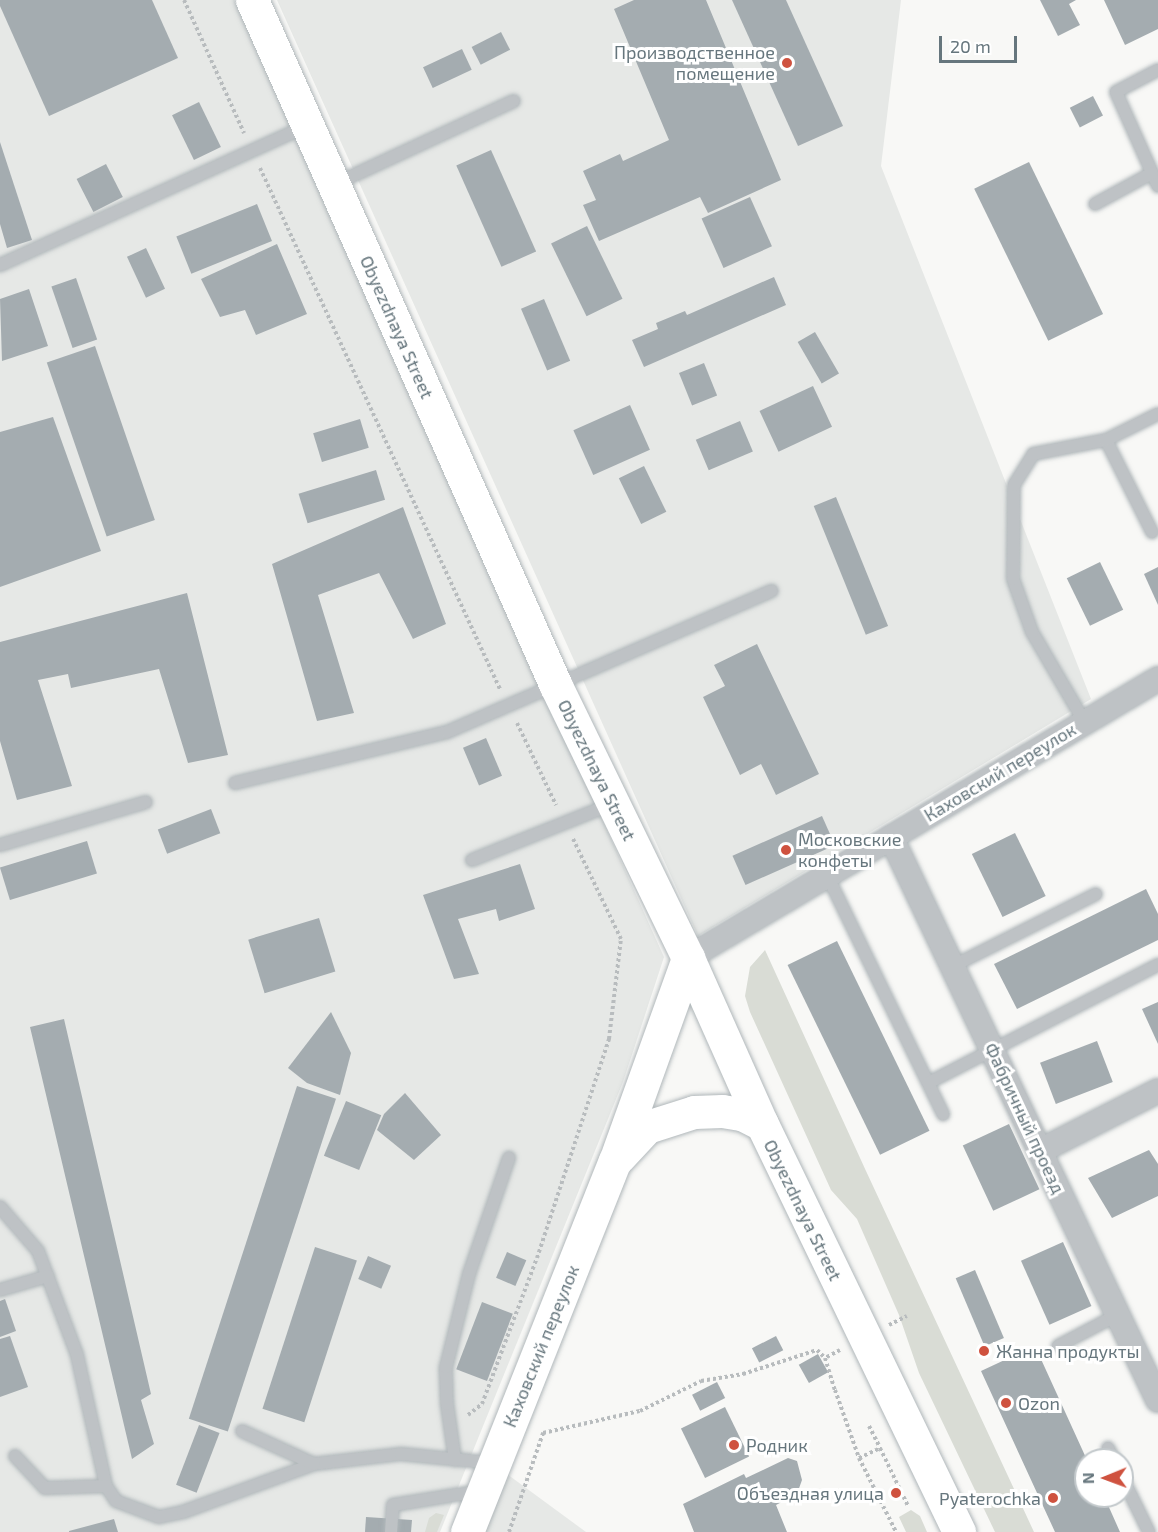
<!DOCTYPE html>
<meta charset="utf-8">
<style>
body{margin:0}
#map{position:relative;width:1158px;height:1532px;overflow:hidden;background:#f8f8f6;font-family:"Exo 2",sans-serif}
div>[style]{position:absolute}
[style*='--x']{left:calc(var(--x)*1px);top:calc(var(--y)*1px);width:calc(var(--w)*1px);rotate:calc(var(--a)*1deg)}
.built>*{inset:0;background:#e6e8e6}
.green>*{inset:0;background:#d9dcd5}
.building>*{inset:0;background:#a4acb0;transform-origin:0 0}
.path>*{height:4px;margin-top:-2px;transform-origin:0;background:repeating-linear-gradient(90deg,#b8bcbe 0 3px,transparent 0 6px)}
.roads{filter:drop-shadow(0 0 2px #b0b7ba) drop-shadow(0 0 2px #b0b7ba)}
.service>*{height:12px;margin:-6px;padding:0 6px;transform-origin:6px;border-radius:6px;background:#bec2c5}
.minor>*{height:24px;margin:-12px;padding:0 12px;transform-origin:12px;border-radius:12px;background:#bec2c5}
.secondary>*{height:33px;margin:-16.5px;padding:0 16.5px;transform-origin:16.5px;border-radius:16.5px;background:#fff}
.primary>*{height:33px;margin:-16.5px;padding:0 16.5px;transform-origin:16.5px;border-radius:16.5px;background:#fff}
.dots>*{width:16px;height:16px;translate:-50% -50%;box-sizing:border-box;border:3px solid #fff;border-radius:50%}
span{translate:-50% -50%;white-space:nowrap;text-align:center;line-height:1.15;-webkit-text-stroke:6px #fff;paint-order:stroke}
.poi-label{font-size:18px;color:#66767d}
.right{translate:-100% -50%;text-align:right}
.left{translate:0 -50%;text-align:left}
.street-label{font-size:18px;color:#66767d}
.north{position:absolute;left:1074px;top:1448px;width:60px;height:60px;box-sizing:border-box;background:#fff;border:2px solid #c2c8cb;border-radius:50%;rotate:269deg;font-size:16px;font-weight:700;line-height:24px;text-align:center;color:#66767d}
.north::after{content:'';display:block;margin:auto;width:21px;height:27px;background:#cf523f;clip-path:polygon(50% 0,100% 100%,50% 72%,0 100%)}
.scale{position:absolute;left:939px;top:36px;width:78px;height:27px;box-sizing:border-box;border:3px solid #66767d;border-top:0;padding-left:8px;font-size:18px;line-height:21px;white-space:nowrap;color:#66767d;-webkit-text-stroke:4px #fff;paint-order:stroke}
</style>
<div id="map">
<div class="built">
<div style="clip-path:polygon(0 0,234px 0,664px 957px,623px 1082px,440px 1532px,0 1532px)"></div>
<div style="clip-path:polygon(277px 0,901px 0,881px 166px,1091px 699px,698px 936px)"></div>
<div style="clip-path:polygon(507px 1474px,586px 1532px,484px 1532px)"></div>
</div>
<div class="green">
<div style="clip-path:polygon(765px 950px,866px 1171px,1034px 1532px,995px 1532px,919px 1373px,899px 1315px,857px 1219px,831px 1190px,750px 1012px,745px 996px,750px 967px)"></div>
<div style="clip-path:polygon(911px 1510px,920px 1516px,927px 1532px,906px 1532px,899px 1517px)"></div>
<div style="clip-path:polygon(436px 1513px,444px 1515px,437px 1532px,425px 1532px,429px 1518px)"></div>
</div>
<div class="building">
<div style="clip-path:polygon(0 0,152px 0,178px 58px,49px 116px,0 6px)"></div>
<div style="clip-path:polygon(634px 0,706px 0,781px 180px,708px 213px,700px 197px,599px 241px,583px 205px,596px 200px,583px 171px,620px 154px,623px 161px,669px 140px,614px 9px)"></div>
<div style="clip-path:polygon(732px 0,786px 0,843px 126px,798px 146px)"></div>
<div style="clip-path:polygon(1040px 0,1076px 0,1069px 4px,1080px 25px,1058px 36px)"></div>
<div style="clip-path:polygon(1104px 0,1158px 0,1158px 29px,1125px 45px)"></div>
<div style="left:501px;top:32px;width:20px;height:33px;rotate:63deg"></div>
<div style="left:462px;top:49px;width:23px;height:43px;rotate:65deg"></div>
<div style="left:1093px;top:96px;width:22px;height:26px;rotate:63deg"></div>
<div style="left:199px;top:102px;width:50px;height:30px;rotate:64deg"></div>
<div style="clip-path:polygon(0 142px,32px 240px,7px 248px,0 224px)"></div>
<div style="left:491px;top:150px;width:111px;height:38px;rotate:66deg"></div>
<div style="left:1029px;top:162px;width:169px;height:61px;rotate:64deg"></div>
<div style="left:106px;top:164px;width:37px;height:33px;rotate:63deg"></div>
<div style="left:750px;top:197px;width:54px;height:53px;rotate:66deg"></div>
<div style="left:257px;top:204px;width:40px;height:87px;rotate:68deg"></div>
<div style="left:587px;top:226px;width:81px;height:40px;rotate:64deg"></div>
<div style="clip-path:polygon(277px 244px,307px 314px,256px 335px,245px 310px,220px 317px,201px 279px)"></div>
<div style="left:146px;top:248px;width:45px;height:21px;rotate:65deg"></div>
<div style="clip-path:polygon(774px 277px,786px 305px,644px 367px,632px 340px,658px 329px,656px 323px,685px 311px,687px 315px)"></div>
<div style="left:76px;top:278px;width:65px;height:26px;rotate:71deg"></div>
<div style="clip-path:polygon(29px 289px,48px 346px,2px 361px,0 299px)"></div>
<div style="left:544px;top:299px;width:67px;height:25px;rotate:67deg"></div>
<div style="left:815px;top:332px;width:48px;height:20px;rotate:60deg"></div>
<div style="left:95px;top:346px;width:184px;height:51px;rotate:71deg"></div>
<div style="left:704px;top:363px;width:35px;height:27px;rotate:68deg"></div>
<div style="left:813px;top:386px;width:45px;height:59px;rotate:65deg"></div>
<div style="left:630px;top:405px;width:49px;height:62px;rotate:66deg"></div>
<div style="clip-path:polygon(53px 417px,101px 551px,0 587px,0 432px)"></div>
<div style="left:360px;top:419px;width:30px;height:49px;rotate:73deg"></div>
<div style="left:740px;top:421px;width:33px;height:48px;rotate:67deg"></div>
<div style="left:644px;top:466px;width:51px;height:28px;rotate:64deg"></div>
<div style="left:376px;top:470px;width:31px;height:81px;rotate:73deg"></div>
<div style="left:836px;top:497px;width:139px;height:24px;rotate:68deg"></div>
<div style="clip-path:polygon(403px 507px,446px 624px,413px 639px,379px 573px,318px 595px,354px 713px,317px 721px,272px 564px)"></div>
<div style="left:1100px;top:562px;width:53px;height:37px;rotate:64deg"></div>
<div style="clip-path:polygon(1158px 567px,1158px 605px,1144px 574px)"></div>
<div style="clip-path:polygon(187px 593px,228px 755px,188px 763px,159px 669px,71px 688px,68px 674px,38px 680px,72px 786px,17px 800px,0 741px,0 642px)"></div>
<div style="clip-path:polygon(757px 644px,819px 774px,776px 795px,761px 764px,740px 775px,703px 697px,725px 686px,714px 665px)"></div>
<div style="left:486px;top:738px;width:41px;height:25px;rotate:67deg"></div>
<div style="left:211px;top:809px;width:26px;height:57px;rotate:69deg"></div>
<div style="left:822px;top:816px;width:32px;height:98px;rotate:66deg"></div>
<div style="left:1015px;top:833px;width:70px;height:48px;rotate:64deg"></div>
<div style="left:87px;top:841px;width:34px;height:91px;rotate:73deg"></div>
<div style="clip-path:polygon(520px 864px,535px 909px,499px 921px,496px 909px,458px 919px,479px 974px,454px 979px,423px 895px)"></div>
<div style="clip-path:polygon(1146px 889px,1158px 914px,1158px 940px,1017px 1009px,994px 964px)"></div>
<div style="left:319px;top:918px;width:56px;height:74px;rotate:73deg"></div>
<div style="left:837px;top:941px;width:211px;height:55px;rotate:64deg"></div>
<div style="clip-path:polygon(1158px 1002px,1158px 1044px,1142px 1009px)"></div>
<div style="clip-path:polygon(331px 1012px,351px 1053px,340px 1095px,307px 1083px,288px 1068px)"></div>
<div style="clip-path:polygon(64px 1019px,151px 1394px,141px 1400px,154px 1444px,132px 1459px,30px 1027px)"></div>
<div style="left:1097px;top:1041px;width:44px;height:61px;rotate:69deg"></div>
<div style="left:297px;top:1086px;width:41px;height:350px;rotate:18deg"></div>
<div style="clip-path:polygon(405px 1093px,441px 1135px,414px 1160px,377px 1130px,384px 1114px)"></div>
<div style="left:346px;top:1101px;width:38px;height:59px;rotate:22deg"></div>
<div style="left:1009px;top:1124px;width:72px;height:51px;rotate:65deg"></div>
<div style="clip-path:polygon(1149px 1150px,1158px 1164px,1158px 1196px,1112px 1218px,1088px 1178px)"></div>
<div style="left:1063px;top:1242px;width:70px;height:46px;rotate:66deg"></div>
<div style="left:315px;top:1247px;width:44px;height:170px;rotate:18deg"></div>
<div style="left:507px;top:1252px;width:21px;height:28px;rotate:23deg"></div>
<div style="left:368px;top:1256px;width:25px;height:25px;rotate:23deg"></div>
<div style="left:975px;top:1270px;width:74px;height:21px;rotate:67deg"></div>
<div style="clip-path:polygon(5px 1299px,16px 1331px,0 1337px,0 1301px)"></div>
<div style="left:482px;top:1302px;width:33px;height:72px;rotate:21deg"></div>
<div style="clip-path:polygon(10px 1336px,28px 1387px,0 1397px,0 1339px)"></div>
<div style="left:776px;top:1336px;width:16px;height:27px;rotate:63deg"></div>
<div style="clip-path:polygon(1035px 1346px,1087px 1460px,1086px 1496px,1104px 1496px,1120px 1532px,1055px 1532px,981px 1371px)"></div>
<div style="left:818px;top:1354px;width:21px;height:22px;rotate:61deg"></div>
<div style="left:717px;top:1382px;width:18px;height:28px;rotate:63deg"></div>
<div style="left:725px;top:1407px;width:55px;height:49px;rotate:64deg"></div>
<div style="left:199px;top:1425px;width:22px;height:64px;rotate:21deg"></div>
<div style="clip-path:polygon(788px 1458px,797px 1461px,802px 1480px,797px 1494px,776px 1505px,787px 1532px,694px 1532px,683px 1504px,744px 1474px,746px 1478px)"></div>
<div style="clip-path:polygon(366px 1517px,412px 1520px,411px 1532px,365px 1532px)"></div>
<div style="clip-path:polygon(114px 1519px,118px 1532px,69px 1532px,69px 1531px)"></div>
</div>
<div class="path">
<div style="--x:184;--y:0;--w:146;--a:65.7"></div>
<div style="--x:260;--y:168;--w:574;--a:65.27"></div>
<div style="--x:517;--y:723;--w:91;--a:64.6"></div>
<div style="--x:889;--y:1325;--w:20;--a:-27"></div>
<div style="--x:840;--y:1350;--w:17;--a:152"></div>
<div style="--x:825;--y:1358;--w:34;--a:73"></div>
<div style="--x:835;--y:1390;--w:72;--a:70.6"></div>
<div style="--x:859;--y:1458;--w:83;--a:63.4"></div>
<div style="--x:468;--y:1415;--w:18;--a:-38"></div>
<div style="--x:482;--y:1404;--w:156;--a:-69.4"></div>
<div style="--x:537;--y:1258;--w:231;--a:-71.8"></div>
<div style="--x:609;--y:1039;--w:101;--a:-83.2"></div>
<div style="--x:621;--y:939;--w:111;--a:-115.6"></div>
<div style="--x:869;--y:1426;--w:25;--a:63"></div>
<div style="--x:859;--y:1458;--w:23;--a:-25"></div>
<div style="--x:880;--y:1448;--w:64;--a:64.2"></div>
<div style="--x:509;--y:1532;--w:105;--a:-71"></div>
<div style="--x:543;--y:1433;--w:99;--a:-12.8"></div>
<div style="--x:640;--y:1411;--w:68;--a:-26.2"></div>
<div style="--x:701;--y:1381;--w:43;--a:-9.5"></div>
<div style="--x:743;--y:1374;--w:78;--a:-18"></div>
<div style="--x:817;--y:1350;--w:11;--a:45"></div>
</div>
<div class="roads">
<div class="service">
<div style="--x:1158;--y:70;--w:47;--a:152.4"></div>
<div style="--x:1116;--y:92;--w:103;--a:65.9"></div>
<div style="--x:335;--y:184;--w:197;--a:-24.9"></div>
<div style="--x:1095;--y:204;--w:65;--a:-28.5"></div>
<div style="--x:0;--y:265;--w:336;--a:-24.4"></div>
<div style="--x:1106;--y:440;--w:103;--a:63.4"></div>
<div style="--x:1084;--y:721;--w:103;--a:-120.3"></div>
<div style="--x:1032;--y:632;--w:56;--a:-109.7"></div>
<div style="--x:1013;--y:579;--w:94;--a:-89.4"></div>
<div style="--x:1014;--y:485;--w:36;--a:-58"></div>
<div style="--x:1033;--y:454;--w:74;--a:-10.9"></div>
<div style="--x:1106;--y:440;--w:58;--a:-26.6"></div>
<div style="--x:235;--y:783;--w:218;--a:-13.5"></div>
<div style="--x:447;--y:732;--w:354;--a:-23.5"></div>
<div style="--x:0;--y:845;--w:152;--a:-16.4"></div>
<div style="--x:472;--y:860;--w:151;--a:-21.8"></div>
<div style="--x:827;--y:875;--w:266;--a:64.1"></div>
<div style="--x:953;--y:966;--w:160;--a:-26.7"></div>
<div style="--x:928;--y:1083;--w:259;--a:-27.2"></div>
<div style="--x:0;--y:1207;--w:58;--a:49.2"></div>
<div style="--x:38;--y:1251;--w:111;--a:69.4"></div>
<div style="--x:77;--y:1355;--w:134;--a:77.5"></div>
<div style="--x:106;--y:1486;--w:18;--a:56"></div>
<div style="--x:116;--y:1501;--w:46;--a:20.4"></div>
<div style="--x:159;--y:1517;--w:25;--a:-12"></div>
<div style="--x:183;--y:1512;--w:140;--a:-20.1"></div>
<div style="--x:314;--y:1464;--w:88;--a:-6.6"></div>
<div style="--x:401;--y:1454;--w:92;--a:5.6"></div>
<div style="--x:0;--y:1290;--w:50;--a:-16.3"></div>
<div style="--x:1058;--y:1346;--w:67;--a:-27.7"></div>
<div style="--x:242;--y:1431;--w:79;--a:24.6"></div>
<div style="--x:1108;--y:1448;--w:13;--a:63"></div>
<div style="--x:15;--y:1456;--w:44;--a:46.8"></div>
<div style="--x:45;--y:1488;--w:61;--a:-1.9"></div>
<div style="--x:455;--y:1460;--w:57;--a:-98.1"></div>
<div style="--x:447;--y:1404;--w:37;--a:-92"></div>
<div style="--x:446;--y:1367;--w:96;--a:-76.1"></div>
<div style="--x:469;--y:1274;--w:123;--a:-71"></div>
<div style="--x:1122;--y:1477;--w:61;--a:63.9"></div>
<div style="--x:391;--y:1532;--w:27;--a:-86"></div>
<div style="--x:393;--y:1505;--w:87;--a:-9.2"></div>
</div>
<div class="minor">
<div style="--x:891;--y:837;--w:623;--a:64.63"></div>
<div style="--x:688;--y:958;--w:547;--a:-30.69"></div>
<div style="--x:1040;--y:1151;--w:132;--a:-27"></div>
</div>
<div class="secondary">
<div style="--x:619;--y:1157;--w:41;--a:-47"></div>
<div style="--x:647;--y:1127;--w:49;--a:-17.7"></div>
<div style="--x:694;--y:1112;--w:28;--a:-2"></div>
<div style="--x:722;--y:1111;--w:20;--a:9"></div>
<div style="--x:742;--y:1114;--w:22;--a:27"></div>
<div style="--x:467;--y:1532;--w:399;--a:-68.3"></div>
<div style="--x:615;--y:1161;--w:216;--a:-70.2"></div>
</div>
<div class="primary">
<div style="--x:252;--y:0;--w:750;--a:66.1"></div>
<div style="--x:556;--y:686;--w:302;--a:64.1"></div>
<div style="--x:688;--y:958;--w:182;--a:66"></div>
<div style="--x:762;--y:1124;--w:453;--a:64.2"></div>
</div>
</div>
<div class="dots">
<div style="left:787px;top:63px;background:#cf523f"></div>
<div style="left:786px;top:850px;background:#cf523f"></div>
<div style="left:984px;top:1351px;background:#cf523f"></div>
<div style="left:1006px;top:1403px;background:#cf523f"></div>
<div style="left:734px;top:1445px;background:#cf523f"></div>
<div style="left:896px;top:1493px;background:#cf523f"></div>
<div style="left:1053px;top:1498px;background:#cf523f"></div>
</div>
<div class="poi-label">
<span class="right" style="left:775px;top:63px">Производственное<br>помещение</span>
<span class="left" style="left:798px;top:850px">Московские<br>конфеты</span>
<span class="left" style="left:996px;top:1351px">Жанна продукты</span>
<span class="left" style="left:1018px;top:1403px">Ozon</span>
<span class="left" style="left:746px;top:1445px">Родник</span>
<span class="right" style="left:884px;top:1493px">Объездная улица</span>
<span class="right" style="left:1041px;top:1498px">Pyaterochka</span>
</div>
<div class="street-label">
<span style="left:397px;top:327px;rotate:66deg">Obyezdnaya Street</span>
<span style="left:597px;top:770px;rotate:64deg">Obyezdnaya Street</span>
<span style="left:1000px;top:772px;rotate:-31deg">Каховский переулок</span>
<span style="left:1025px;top:1118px;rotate:65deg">Фабричный проезд</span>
<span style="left:803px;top:1210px;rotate:64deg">Obyezdnaya Street</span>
<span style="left:541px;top:1346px;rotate:-68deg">Каховский переулок</span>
</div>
<div class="north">N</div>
<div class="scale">20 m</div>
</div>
